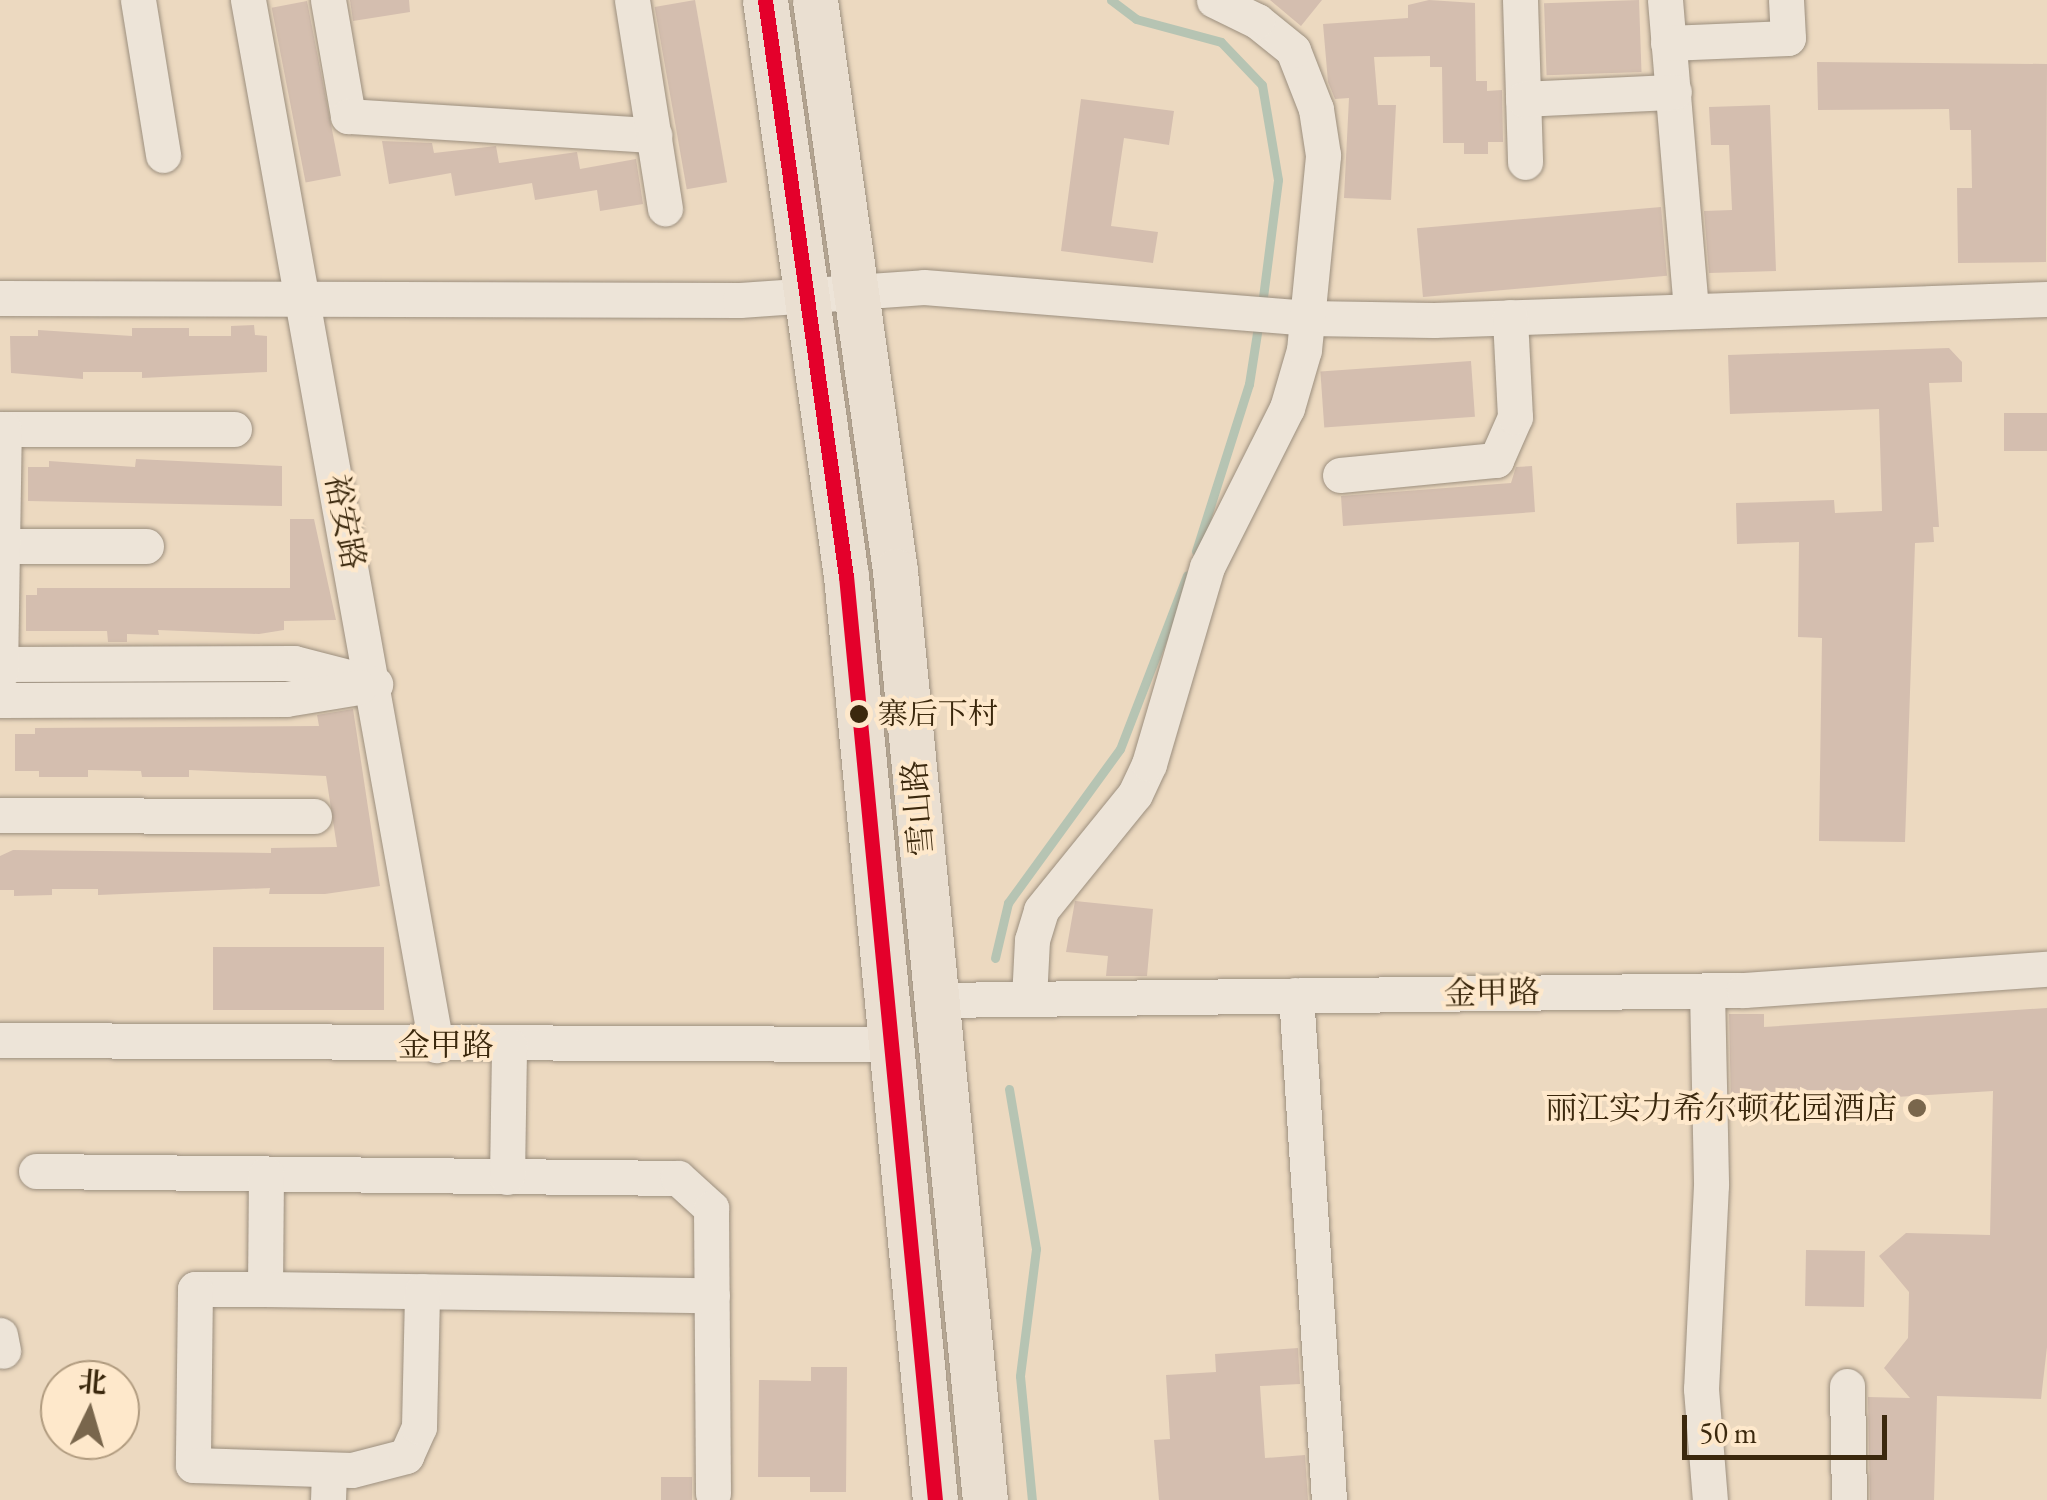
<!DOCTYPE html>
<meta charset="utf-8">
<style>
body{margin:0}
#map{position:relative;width:2047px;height:1500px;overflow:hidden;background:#ecd9c0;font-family:"EB Garamond","Noto Serif SC",serif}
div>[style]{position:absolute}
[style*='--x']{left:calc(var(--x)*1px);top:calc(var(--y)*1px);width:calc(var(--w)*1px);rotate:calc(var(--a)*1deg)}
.stream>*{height:9px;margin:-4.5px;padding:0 4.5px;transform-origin:4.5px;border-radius:4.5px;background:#b6c4b3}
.building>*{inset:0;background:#d4beaf;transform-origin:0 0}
.roads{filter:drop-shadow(0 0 2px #9c8f7e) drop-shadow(0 0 2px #9c8f7e)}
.minor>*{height:35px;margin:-17.5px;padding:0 17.5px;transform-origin:17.5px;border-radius:17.5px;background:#ede4d8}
.major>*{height:45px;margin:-22.5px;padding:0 22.5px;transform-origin:22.5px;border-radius:22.5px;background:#eadfd1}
.bus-1>*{height:15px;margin:-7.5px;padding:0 7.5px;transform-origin:7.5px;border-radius:7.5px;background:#e4002b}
.dots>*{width:28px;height:28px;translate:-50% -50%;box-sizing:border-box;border:5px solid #fee8cb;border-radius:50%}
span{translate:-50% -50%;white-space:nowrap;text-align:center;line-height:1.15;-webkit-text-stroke:8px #fee8cb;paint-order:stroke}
.bus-label{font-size:30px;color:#3b280d}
.left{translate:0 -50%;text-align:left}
.street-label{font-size:32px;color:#3b280d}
.poi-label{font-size:32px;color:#3b280d}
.right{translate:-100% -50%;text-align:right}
.north{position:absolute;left:40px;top:1360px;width:100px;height:100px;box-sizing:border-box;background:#fee8cb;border:2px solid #b09b7f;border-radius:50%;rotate:5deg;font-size:28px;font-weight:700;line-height:40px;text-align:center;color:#3b280d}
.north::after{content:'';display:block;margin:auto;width:35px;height:45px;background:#79664c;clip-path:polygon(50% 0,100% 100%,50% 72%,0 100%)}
.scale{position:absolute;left:1682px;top:1415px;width:205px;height:45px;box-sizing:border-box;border:5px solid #3b280d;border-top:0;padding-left:12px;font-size:30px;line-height:35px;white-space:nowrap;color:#3b280d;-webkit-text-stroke:8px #fee8cb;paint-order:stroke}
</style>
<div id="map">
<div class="stream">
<div style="--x:1111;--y:0;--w:31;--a:37"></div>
<div style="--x:1136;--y:19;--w:88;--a:15.1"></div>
<div style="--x:1221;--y:42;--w:59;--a:46.4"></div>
<div style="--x:1262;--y:85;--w:96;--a:80.4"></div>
<div style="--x:1278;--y:180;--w:126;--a:97.3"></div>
<div style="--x:1196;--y:551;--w:175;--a:-72.4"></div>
<div style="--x:1249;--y:384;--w:65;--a:-81.1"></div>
<div style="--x:995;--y:958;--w:57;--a:-76.7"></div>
<div style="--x:1008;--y:903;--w:190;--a:-54"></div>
<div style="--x:1120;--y:749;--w:186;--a:-68.9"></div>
<div style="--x:1009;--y:1089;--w:162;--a:80.4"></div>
<div style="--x:1036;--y:1249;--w:128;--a:97.2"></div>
<div style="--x:1020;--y:1376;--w:125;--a:84.5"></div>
</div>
<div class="building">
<div style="clip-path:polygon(350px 0,409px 0,410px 12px,353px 21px)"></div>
<div style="left:695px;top:0;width:185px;height:41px;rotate:80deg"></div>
<div style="clip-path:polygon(1270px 0,1322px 0,1301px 26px)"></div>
<div style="clip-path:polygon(1429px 0,1475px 3px,1476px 81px,1487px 81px,1487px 91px,1502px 90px,1503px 142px,1488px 142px,1488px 154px,1464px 154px,1464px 143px,1443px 143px,1442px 67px,1430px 67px,1430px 56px,1374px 57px,1378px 105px,1396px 105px,1391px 200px,1344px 198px,1349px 98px,1335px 99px,1328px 82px,1323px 24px,1408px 18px,1408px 5px)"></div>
<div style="left:1639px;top:0;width:72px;height:95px;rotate:88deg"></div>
<div style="left:307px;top:1px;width:178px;height:36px;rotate:79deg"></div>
<div style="clip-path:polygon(1817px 62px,2047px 64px,2046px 262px,1958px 263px,1957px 188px,1972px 188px,1971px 130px,1950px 130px,1949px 109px,1818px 110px)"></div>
<div style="clip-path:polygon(1081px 99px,1174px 111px,1169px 145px,1124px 138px,1111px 226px,1158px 232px,1153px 263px,1061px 251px)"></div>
<div style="clip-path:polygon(1770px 105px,1776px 271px,1709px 273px,1704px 211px,1732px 210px,1729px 145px,1711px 145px,1709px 107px)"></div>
<div style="clip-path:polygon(382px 141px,432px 143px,434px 153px,496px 146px,499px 163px,577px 152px,580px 169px,636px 159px,643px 204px,600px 211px,597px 190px,535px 200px,532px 183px,455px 196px,451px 173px,389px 184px)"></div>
<div style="left:1661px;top:207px;width:69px;height:245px;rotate:85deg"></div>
<div style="clip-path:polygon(254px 325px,255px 335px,267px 336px,267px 372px,142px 378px,142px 372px,83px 372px,83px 379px,11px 373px,10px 336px,38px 336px,38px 330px,132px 336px,132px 328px,189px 328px,189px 336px,231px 336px,231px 326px)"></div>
<div style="clip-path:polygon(1949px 348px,1962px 362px,1962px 382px,1929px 383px,1939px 527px,1933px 527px,1934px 542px,1915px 543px,1905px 842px,1819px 841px,1822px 638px,1798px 637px,1799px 542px,1737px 544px,1736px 503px,1834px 500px,1835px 513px,1882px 511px,1879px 409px,1730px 414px,1728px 355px)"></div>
<div style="left:1471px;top:361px;width:56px;height:151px;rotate:86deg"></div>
<div style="left:2004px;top:413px;width:43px;height:38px"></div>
<div style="clip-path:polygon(136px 459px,282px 466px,282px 506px,28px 501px,28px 467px,49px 467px,49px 461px,135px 467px)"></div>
<div style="clip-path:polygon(1532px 466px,1535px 512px,1343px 526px,1341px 496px,1511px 483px,1516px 467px)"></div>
<div style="clip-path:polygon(290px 519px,314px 519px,336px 620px,284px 621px,284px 630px,259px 634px,158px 630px,159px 635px,127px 634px,127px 642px,108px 642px,107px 631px,26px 631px,26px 595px,37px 595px,37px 588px,290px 588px)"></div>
<div style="clip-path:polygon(353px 709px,380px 886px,325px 894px,269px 894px,270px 888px,98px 895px,98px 889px,52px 889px,52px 895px,14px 896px,14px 890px,0 890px,0 856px,13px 850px,271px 853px,271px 848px,337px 847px,326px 776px,189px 770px,189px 777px,142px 777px,141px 771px,88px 770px,88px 777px,39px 777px,39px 771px,15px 771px,15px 734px,35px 734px,35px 728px,319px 726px,317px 715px)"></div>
<div style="clip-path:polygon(1075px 901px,1153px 909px,1147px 976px,1106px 976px,1108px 956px,1066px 952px)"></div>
<div style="left:213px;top:947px;width:171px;height:63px"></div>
<div style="clip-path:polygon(2047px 1008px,2047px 1347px,2041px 1399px,1937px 1396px,1934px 1500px,1870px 1500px,1868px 1397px,1910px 1398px,1884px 1368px,1908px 1338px,1909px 1292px,1879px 1256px,1906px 1233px,1990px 1235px,1993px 1091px,1731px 1107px,1729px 1014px,1764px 1014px,1764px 1027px)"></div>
<div style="left:1806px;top:1250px;width:59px;height:56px;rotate:1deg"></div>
<div style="clip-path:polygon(1298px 1348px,1300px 1384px,1260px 1386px,1265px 1458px,1305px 1455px,1308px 1500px,1159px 1500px,1154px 1440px,1170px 1439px,1166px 1375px,1216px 1372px,1215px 1354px)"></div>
<div style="clip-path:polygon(811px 1367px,847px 1367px,846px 1492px,810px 1492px,810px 1477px,758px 1477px,759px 1380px,811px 1381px)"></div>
<div style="left:661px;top:1477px;width:31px;height:23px"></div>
</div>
<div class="roads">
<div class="minor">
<div style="--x:138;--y:0;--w:157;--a:80.8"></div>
<div style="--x:248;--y:0;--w:1062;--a:79.8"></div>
<div style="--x:328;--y:0;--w:118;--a:80.2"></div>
<div style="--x:348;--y:116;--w:307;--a:3.6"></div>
<div style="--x:632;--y:0;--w:211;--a:81"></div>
<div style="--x:1520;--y:0;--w:162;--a:88.2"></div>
<div style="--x:1665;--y:0;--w:312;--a:85.2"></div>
<div style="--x:1668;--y:43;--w:120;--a:-2.4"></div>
<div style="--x:1788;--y:38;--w:38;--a:-93"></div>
<div style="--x:1523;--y:99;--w:151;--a:-2.7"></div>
<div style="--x:0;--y:298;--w:740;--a:0.15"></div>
<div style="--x:740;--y:300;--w:184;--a:-4"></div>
<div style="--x:924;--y:287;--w:385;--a:4.6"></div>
<div style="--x:1308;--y:318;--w:126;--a:0.9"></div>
<div style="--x:1434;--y:320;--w:613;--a:-1.96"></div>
<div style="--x:0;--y:429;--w:234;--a:0"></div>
<div style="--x:1340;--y:475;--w:157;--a:-5.5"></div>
<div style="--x:1496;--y:460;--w:47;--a:-66.2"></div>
<div style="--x:1515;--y:417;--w:100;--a:-92.9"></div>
<div style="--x:0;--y:546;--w:146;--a:0"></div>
<div style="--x:0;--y:664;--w:294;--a:-0.2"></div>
<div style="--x:294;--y:663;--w:84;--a:14.5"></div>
<div style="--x:0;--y:674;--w:245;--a:-89.1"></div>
<div style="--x:0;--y:700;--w:286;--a:-0.2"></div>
<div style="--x:286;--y:699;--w:74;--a:-9.3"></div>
<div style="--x:0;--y:815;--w:314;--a:0.2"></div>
<div style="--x:1707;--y:990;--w:195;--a:88.8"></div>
<div style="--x:1711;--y:1185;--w:204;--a:92.8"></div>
<div style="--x:1701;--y:1389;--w:111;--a:85.4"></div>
<div style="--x:1296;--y:995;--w:506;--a:86.26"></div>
<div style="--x:1029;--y:999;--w:59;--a:-87.1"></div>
<div style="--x:1032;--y:940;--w:31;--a:-73"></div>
<div style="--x:1041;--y:910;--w:149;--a:-51"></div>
<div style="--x:1135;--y:794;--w:33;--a:-65"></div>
<div style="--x:1149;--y:764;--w:205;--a:-73.6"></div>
<div style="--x:1207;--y:567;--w:178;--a:-63.3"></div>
<div style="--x:1287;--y:408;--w:60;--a:-73.7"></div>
<div style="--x:1304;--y:350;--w:196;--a:-84.4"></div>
<div style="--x:1323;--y:155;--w:47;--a:-98.7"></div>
<div style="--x:1316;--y:109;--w:63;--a:-111.3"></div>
<div style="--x:1293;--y:50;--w:46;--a:-141.1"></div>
<div style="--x:1257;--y:21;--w:48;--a:-154"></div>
<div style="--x:936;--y:1000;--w:808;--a:-0.71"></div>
<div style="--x:1744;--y:990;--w:304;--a:-4"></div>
<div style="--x:0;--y:1040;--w:891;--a:0.26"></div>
<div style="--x:36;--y:1171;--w:642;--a:0.62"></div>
<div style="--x:678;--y:1178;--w:45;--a:42.3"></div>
<div style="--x:711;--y:1208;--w:285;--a:89.6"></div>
<div style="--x:266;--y:1174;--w:115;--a:90.5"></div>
<div style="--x:265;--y:1289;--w:447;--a:0.8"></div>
<div style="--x:507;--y:1177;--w:132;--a:-89.1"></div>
<div style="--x:265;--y:1289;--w:70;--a:180"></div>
<div style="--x:195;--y:1289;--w:176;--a:90.7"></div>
<div style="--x:193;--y:1465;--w:159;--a:1.8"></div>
<div style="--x:352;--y:1470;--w:56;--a:-14.5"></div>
<div style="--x:406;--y:1456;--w:32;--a:-66"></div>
<div style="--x:419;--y:1427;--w:136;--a:-88.7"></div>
<div style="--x:0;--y:1335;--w:16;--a:79"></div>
<div style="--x:1847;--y:1386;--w:114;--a:89"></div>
<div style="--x:328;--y:1500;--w:30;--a:-88"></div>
</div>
<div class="major">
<div style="--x:765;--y:0;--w:582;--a:82"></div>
<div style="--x:846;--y:576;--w:928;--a:84.5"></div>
<div style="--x:815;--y:0;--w:577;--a:82.02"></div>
<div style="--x:895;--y:571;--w:933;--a:84.47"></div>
</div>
</div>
<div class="bus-1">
<div style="--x:765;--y:0;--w:582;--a:82"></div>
<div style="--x:846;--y:576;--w:928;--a:84.5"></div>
</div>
<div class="dots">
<div style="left:859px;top:714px;background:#3b280d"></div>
<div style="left:1917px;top:1108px;background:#79664c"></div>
</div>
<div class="bus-label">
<span class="left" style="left:878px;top:714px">寨后下村</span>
</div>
<div class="street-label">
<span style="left:345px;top:522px;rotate:79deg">裕安路</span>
<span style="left:918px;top:808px;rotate:-95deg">雪山路</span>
<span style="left:1492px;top:993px;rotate:-1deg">金甲路</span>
<span style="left:446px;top:1045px">金甲路</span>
</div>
<div class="poi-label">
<span class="right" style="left:1897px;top:1108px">丽江实力希尔顿花园酒店</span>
</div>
<div class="north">北</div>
<div class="scale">50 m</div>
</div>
